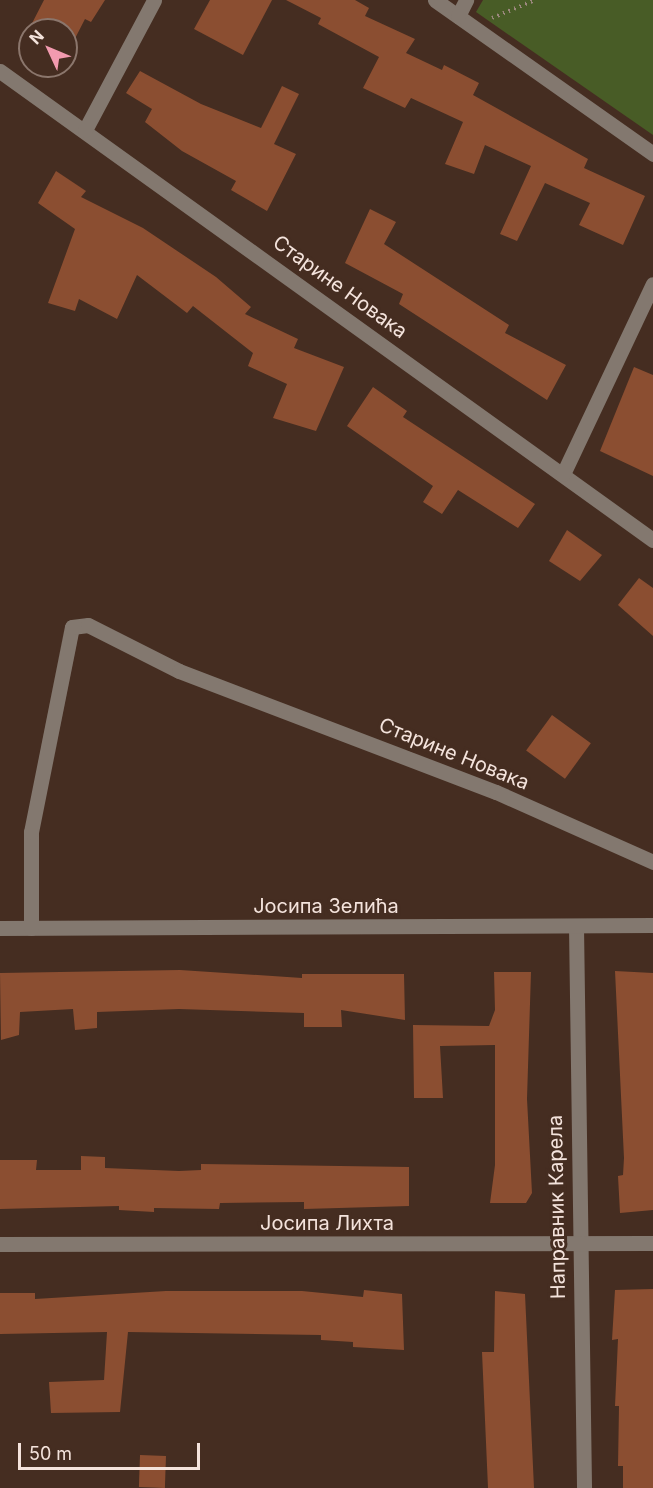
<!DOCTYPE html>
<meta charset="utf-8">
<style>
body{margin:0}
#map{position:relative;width:653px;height:1488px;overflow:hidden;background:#452d21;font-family:Inter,sans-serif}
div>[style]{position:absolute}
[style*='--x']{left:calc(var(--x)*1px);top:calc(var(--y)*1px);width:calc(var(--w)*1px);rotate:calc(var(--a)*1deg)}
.green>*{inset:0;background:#485c26}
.building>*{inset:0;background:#8b4e31;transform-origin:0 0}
.path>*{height:4px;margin-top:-2px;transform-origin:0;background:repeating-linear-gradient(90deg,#9c887e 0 1.5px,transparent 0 6px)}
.minor>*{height:15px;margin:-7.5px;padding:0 7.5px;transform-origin:7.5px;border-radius:7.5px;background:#83786f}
span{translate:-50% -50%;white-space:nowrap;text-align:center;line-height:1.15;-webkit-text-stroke:6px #452d21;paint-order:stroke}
.street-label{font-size:20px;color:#f4e3dc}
.north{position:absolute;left:18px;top:18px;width:60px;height:60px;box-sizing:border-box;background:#452d21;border:2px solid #8b766c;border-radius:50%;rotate:314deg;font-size:16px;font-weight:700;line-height:24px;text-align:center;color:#f4e3dc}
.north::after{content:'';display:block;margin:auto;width:21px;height:27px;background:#f29aaf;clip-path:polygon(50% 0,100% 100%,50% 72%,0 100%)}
.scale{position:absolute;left:18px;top:1443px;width:182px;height:27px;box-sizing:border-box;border:3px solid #f4e3dc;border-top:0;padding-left:8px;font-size:18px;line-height:21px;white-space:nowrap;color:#f4e3dc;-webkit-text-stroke:4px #452d21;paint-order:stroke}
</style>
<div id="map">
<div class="green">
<div style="clip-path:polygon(483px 0,653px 0,653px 135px,476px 12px)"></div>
</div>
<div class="building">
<div style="clip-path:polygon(44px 0,105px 0,91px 22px,85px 19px,66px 56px,66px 30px,27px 33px)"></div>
<div style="clip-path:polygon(210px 0,272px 0,243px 55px,194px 29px)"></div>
<div style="clip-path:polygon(286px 0,355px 0,369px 8px,365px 16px,415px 39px,406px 53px,442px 70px,444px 65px,479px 83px,473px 95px,588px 159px,584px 168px,645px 196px,623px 245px,579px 225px,590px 203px,545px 183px,517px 241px,500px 234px,531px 166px,485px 145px,474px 174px,445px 164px,463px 122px,411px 98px,405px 108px,363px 88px,379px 57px,318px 24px,321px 18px)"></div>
<div style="clip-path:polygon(140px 71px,201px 104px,261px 128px,282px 86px,299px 94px,274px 144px,296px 154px,267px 211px,231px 190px,236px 181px,182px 151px,145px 122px,152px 109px,126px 93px)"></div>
<div style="clip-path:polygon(56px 171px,86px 191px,81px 197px,143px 228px,216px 277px,251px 307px,245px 314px,298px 339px,294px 348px,344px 367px,316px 431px,273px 418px,287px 384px,248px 366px,253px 353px,193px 306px,187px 313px,137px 275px,117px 319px,79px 299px,75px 311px,48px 303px,75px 229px,38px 203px)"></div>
<div style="clip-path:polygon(370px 209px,396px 222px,384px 244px,509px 325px,505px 333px,566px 365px,547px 400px,399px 304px,403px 294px,345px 263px)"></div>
<div style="clip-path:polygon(634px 367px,653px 375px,653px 476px,600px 451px)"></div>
<div style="clip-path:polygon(373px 387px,407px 411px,403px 417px,535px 504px,518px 528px,458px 490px,442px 514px,423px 502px,433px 486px,347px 426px)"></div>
<div style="clip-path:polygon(567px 530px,602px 555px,580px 581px,549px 561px)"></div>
<div style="clip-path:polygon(639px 578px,653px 588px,653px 636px,618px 605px)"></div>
<div style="left:552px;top:715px;width:48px;height:44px;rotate:36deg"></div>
<div style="clip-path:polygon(180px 970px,302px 978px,302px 974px,404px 974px,405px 1020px,341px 1010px,342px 1027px,304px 1027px,304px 1013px,179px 1009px,97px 1012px,97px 1028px,75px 1030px,73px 1009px,20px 1012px,19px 1035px,1px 1040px,0 973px)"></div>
<div style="clip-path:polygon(615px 971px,653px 973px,653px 1210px,620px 1213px,618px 1176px,623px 1175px,624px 1158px)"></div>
<div style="clip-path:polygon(494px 972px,531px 972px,527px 1099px,532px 1193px,526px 1203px,490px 1203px,495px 1165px,495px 1045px,440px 1046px,443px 1098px,414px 1098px,413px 1025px,489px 1026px,495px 1010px)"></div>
<div style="clip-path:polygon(81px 1156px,105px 1157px,105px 1168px,179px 1171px,201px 1170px,201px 1164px,409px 1167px,409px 1206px,304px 1209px,304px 1202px,220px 1203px,219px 1209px,154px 1208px,154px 1212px,119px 1210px,119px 1206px,0 1209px,0 1160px,37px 1160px,36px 1170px,81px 1170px)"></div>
<div style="clip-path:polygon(653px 1289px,653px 1488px,623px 1488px,623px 1466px,618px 1466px,619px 1406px,615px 1406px,618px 1339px,612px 1340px,615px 1290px)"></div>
<div style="clip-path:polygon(364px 1290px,402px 1294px,404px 1350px,353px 1347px,353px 1342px,321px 1340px,321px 1335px,128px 1332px,120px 1412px,51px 1413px,49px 1382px,104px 1380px,107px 1332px,0 1334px,0 1293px,35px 1293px,35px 1299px,166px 1291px,302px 1291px,363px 1297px)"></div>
<div style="clip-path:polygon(495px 1291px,525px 1294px,534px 1488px,488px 1488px,482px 1352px,494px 1352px)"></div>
<div style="left:166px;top:1456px;width:32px;height:26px;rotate:92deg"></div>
</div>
<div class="path">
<div style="--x:492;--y:18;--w:47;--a:-22.7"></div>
</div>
<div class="minor">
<div style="--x:435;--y:0;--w:267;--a:35.2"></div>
<div style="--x:458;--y:16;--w:18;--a:-63"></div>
<div style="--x:0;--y:71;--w:804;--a:35.69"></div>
<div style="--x:85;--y:130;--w:147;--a:-62"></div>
<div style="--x:563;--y:474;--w:210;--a:-64.7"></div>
<div style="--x:576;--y:926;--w:562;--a:89.18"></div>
<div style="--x:0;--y:928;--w:653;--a:-0.26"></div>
<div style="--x:31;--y:928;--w:96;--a:-90"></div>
<div style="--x:31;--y:832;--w:209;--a:-78.7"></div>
<div style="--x:72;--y:627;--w:16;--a:-7"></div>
<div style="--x:88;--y:625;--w:102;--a:26.8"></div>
<div style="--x:179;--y:671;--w:339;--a:20.9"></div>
<div style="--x:496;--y:792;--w:172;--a:24"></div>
<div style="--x:0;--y:1244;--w:653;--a:-0.09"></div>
</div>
<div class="street-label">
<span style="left:340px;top:287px;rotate:36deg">Старине Новака</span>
<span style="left:454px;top:754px;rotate:22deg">Старине Новака</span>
<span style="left:326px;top:906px">Јосипа Зелића</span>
<span style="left:557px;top:1207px;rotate:-91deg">Направник Карела</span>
<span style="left:327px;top:1223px">Јосипа Лихта</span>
</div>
<div class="north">N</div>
<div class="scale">50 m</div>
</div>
